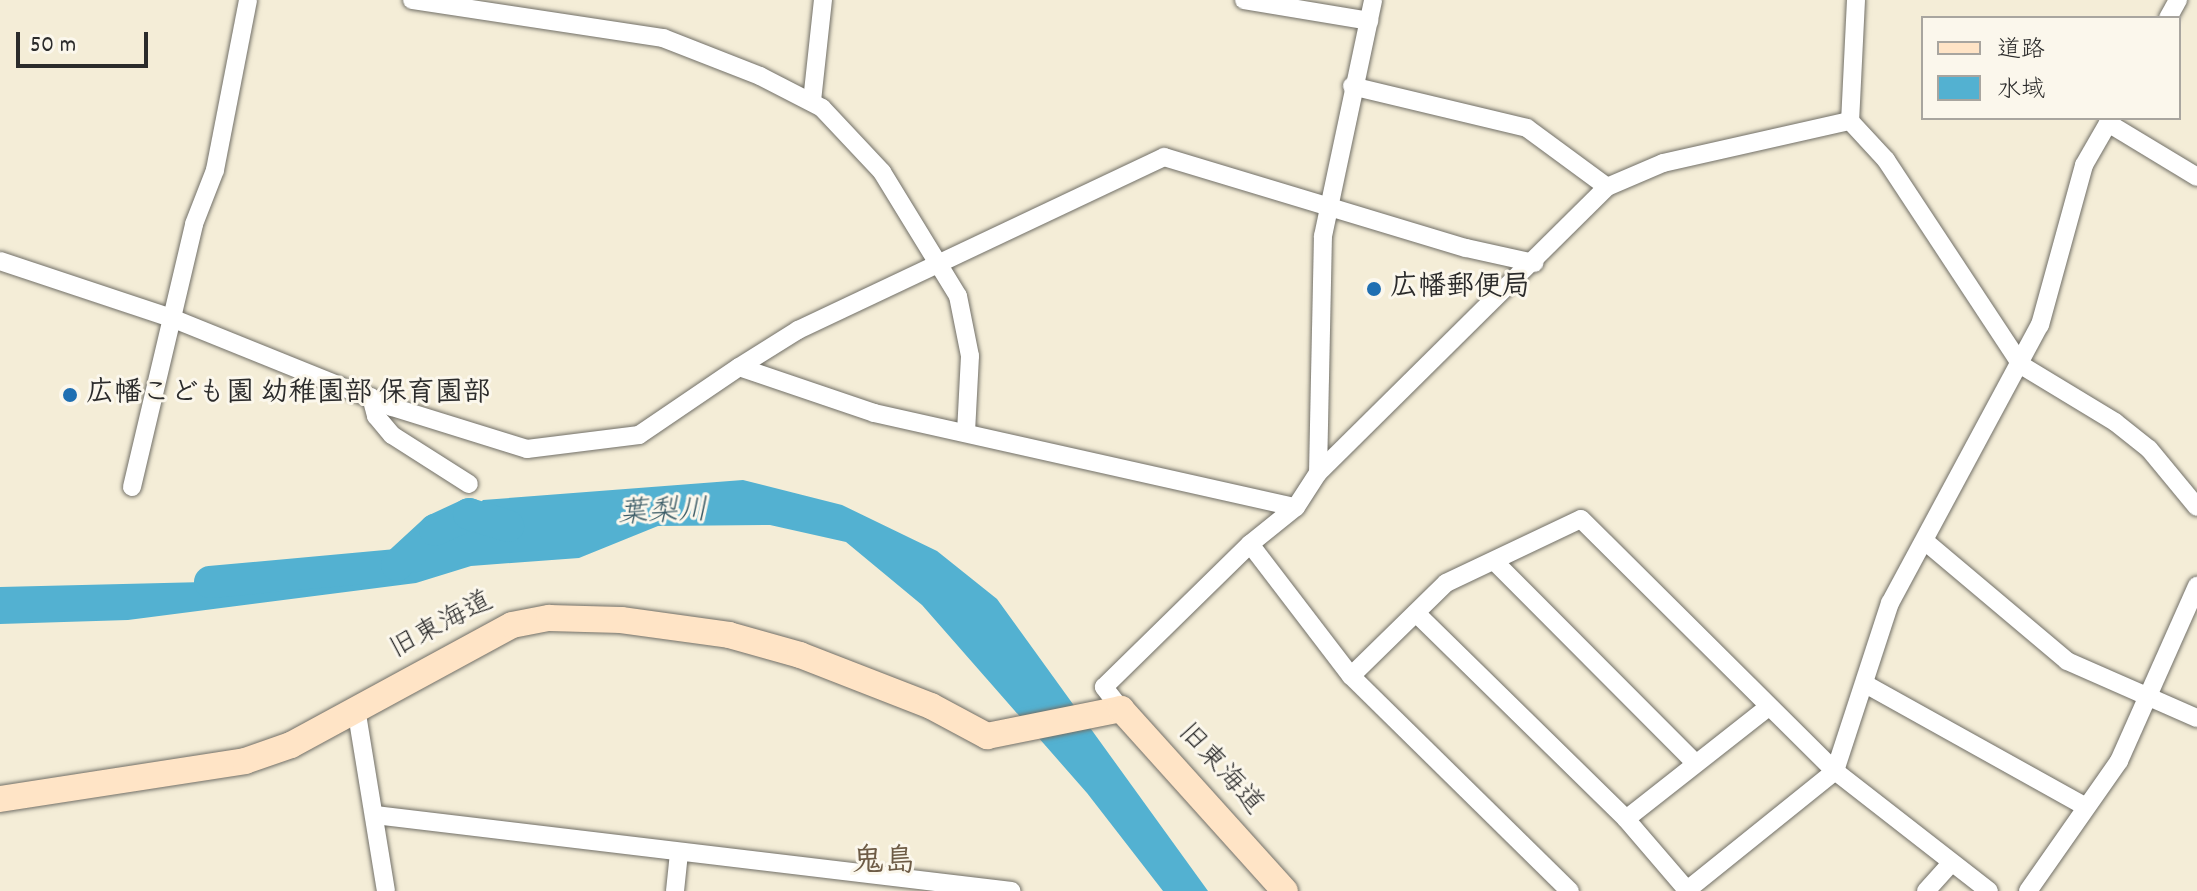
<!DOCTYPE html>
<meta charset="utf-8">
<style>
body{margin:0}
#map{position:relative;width:2197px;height:891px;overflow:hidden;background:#f4edd7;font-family:Dekko,"Klee One",sans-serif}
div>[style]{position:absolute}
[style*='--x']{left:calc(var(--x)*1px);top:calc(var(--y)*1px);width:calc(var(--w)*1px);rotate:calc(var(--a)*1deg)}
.water>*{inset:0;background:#53b1d1}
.river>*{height:32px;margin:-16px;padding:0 16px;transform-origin:16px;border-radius:16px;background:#53b1d1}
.roads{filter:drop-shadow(0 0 2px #716f67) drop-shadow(0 0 2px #716f67)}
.minor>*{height:18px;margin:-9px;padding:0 9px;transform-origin:9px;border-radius:9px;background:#fff}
.secondary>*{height:26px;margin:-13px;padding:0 13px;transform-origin:13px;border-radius:13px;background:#ffe4c6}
.dots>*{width:22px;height:22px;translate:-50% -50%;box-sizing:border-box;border:4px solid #fbf7ec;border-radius:50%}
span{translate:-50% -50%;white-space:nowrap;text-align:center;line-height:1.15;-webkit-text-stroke:6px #fbf7ec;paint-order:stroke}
.poi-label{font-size:28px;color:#2b2b2b;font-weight:700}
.left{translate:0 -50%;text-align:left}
.street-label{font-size:28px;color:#2b2b2b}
.water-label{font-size:30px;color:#395a65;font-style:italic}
.quarter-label{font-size:32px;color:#6d5b45;font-weight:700}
.legend{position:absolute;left:1921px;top:16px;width:260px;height:104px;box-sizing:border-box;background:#fbf7ec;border:2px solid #a8a59f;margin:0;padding:10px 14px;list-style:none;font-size:24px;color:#2b2b2b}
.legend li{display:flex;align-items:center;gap:16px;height:40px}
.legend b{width:40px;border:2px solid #a8a59f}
.scale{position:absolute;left:16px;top:32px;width:132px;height:36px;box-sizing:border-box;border:4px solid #2b2b2b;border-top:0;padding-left:10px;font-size:24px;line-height:28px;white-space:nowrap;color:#2b2b2b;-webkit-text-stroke:6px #fbf7ec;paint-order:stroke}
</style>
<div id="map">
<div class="water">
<div style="clip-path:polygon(743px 480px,842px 505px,937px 551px,997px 599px,1208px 891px,1163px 891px,1087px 793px,922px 605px,846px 542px,770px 525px,658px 526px,579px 558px,471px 566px,416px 583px,128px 620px,0 624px,0 587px,284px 580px,397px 565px,435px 530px,469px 514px,483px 500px)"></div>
</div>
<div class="river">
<div style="--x:210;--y:582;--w:188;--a:-5.2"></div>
<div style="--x:397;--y:565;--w:52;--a:-42.6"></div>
<div style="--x:435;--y:530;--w:38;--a:-25"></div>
<div style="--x:469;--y:514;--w:41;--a:17.1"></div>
</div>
<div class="roads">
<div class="minor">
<div style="--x:412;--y:0;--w:254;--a:8.6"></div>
<div style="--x:663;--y:38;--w:104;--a:21.4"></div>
<div style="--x:760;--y:76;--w:70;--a:27.3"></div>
<div style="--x:822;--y:108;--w:88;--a:46.8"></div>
<div style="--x:882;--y:172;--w:145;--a:58.5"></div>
<div style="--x:958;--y:296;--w:61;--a:78.7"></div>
<div style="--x:970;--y:356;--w:77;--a:93"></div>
<div style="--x:1244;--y:0;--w:127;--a:9.5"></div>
<div style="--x:1856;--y:0;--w:121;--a:92.8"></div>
<div style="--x:1850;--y:121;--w:53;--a:47.3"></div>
<div style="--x:1886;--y:160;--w:245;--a:56.6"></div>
<div style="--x:2021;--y:365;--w:110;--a:31.2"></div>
<div style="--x:2115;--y:422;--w:43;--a:38.5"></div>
<div style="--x:2149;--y:449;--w:75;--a:50.4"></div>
<div style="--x:2168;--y:18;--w:21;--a:-61"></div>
<div style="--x:1352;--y:86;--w:180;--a:13.5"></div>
<div style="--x:1527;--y:128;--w:99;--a:36.4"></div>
<div style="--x:812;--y:101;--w:102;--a:-83.8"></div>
<div style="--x:2108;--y:123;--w:104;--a:31.2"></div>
<div style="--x:0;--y:261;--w:183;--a:18.4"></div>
<div style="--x:174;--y:319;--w:235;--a:22"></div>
<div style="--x:392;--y:407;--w:141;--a:17.3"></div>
<div style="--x:527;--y:449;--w:113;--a:-7.1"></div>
<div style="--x:639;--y:435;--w:121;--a:-34.2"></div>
<div style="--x:739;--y:367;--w:143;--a:18.8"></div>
<div style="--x:874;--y:413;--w:432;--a:12.6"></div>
<div style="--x:739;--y:367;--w:70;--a:-32.1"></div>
<div style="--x:798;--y:330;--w:405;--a:-25.3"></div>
<div style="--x:1164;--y:157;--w:315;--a:16.8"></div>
<div style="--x:1466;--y:248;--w:70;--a:12.4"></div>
<div style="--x:371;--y:397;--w:20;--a:75"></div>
<div style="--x:376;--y:416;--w:25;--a:50"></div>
<div style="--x:392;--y:435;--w:91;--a:32.5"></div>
<div style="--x:1318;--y:473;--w:237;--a:-88.8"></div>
<div style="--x:1323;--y:236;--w:241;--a:-78"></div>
<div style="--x:132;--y:487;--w:270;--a:-76.7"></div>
<div style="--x:194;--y:224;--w:58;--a:-68.7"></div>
<div style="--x:215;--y:170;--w:173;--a:-79"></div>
<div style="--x:1927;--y:543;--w:183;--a:40.1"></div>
<div style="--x:2067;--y:661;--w:142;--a:23.7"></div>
<div style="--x:1250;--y:544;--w:166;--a:52.6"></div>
<div style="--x:1351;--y:676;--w:307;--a:44.5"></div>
<div style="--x:1495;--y:562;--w:284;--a:45.1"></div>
<div style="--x:1416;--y:613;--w:294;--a:44.4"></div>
<div style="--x:1626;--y:819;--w:95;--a:49.3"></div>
<div style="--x:1351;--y:676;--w:133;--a:-44.4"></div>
<div style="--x:1446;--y:583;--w:149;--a:-25.4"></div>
<div style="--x:1581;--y:519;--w:358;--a:44.8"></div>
<div style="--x:1835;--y:771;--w:195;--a:37.9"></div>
<div style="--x:1867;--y:685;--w:248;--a:29.1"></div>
<div style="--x:356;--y:708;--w:185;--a:80.7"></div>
<div style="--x:1121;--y:709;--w:28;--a:-128"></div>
<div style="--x:1104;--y:687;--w:204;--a:-44.4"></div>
<div style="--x:1250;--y:544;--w:59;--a:-38.8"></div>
<div style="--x:1296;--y:507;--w:40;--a:-57.1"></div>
<div style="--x:1318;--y:473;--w:407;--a:-44.7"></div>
<div style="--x:1607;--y:187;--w:61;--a:-23.2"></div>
<div style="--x:1663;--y:163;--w:192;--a:-12.7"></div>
<div style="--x:375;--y:815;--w:641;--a:6.81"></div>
<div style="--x:1626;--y:819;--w:179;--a:-38.2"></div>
<div style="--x:675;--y:891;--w:39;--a:-84"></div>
<div style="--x:1686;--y:891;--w:191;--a:-38.8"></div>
<div style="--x:1835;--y:771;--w:177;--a:-71.9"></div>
<div style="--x:1890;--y:603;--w:316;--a:-61.7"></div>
<div style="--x:2040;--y:325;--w:166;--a:-74.6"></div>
<div style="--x:2084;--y:165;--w:54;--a:-60.1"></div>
<div style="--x:1926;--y:891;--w:36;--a:-48"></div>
<div style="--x:2028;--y:891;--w:159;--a:-55"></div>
<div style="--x:2119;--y:761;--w:192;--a:-66"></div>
</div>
<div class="secondary">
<div style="--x:0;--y:799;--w:248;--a:-8.8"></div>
<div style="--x:245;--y:761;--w:49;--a:-19.2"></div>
<div style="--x:291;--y:745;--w:251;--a:-28.5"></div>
<div style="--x:512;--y:625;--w:38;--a:-11"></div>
<div style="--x:549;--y:618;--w:72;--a:1.6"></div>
<div style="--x:621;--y:620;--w:109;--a:7.9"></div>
<div style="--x:729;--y:635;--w:74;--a:15.7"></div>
<div style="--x:800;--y:655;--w:141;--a:21.3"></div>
<div style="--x:931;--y:706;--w:64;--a:28.2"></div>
<div style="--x:987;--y:736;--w:137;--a:-11.4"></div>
<div style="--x:1121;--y:709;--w:245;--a:48"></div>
</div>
</div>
<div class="dots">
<div style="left:1374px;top:289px;background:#1f6fb2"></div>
<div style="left:70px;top:395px;background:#1f6fb2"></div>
</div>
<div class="poi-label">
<span class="left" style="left:1390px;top:289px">広幡郵便局</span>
<span class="left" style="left:86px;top:395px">広幡こども園 幼稚園部 保育園部</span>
</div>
<div class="street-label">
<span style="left:442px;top:627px;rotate:-28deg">旧東海道</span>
<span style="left:1219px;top:770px;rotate:48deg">旧東海道</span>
</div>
<div class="water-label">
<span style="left:663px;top:515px;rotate:-2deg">葉梨川</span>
</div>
<div class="quarter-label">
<span style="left:884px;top:864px">鬼島</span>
</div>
<ul class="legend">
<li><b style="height:10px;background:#ffe4c6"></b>道路</li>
<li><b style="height:22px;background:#53b1d1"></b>水域</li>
</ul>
<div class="scale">50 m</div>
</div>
